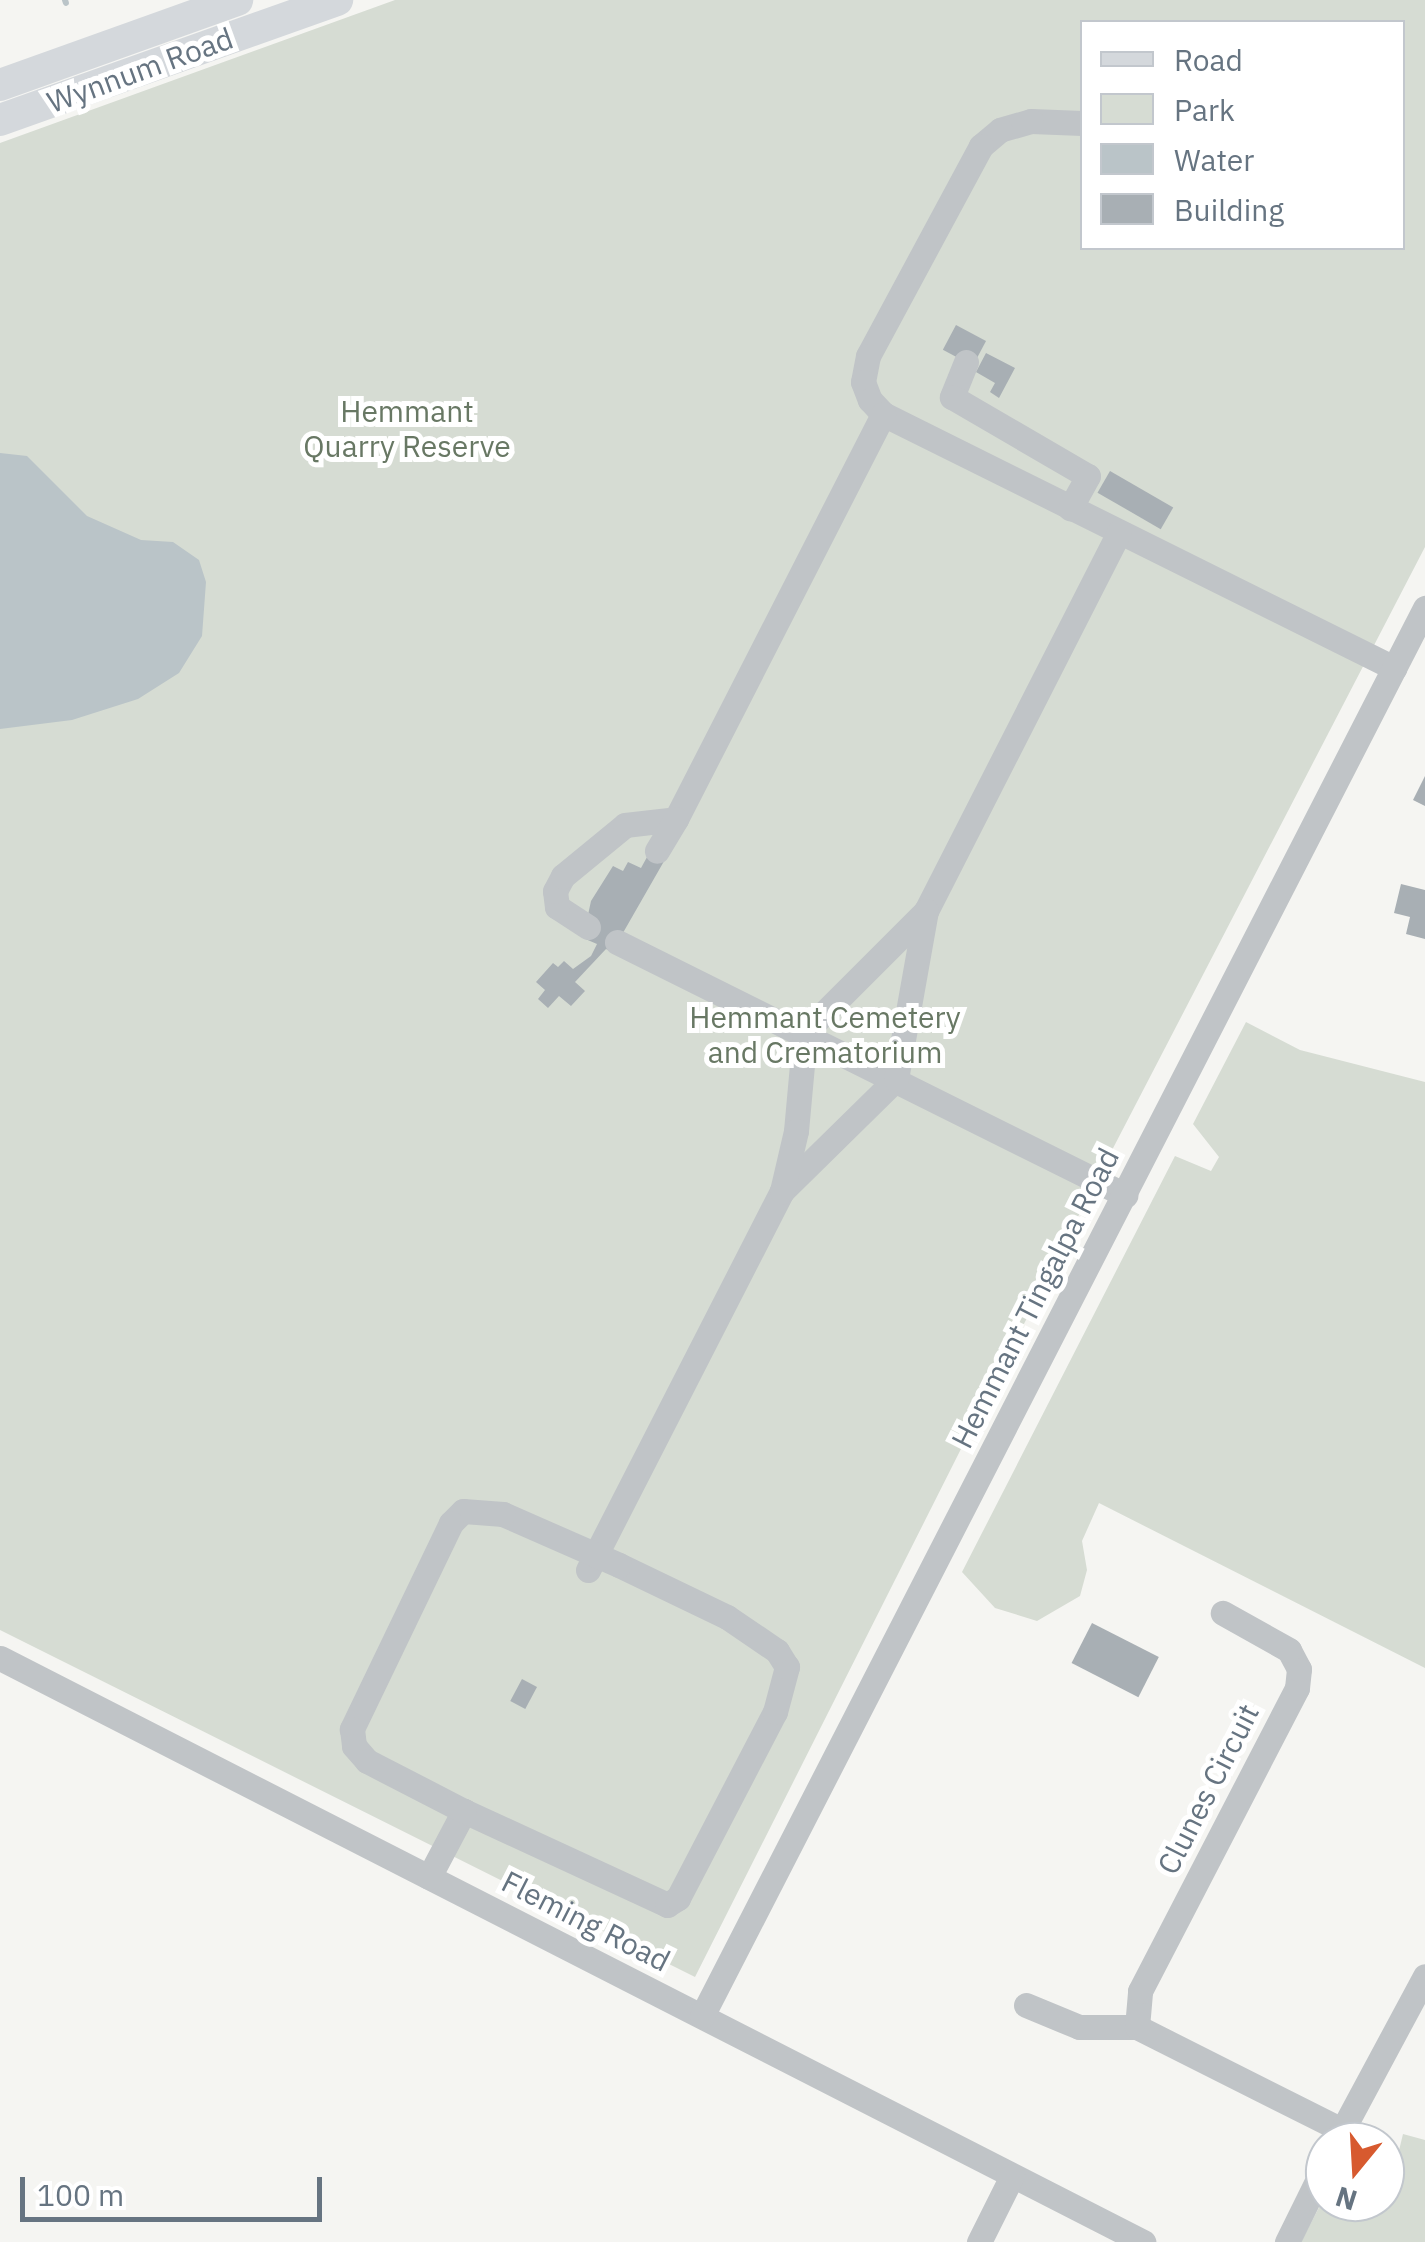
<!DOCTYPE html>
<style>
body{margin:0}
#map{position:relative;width:1425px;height:2242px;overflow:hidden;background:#f5f5f2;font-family:"IBM Plex Sans",sans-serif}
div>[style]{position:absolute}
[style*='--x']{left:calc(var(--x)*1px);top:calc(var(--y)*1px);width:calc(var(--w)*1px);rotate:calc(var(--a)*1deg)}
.green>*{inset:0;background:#d6dcd3}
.water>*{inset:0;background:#bac4c8}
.stream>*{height:6px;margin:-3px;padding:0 3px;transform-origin:3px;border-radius:3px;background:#bac4c8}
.building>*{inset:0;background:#a8afb4;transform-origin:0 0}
.minor>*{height:25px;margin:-12.5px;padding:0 12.5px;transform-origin:12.5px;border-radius:12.5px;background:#c0c4c7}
.major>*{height:32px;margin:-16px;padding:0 16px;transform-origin:16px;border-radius:16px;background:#d4d8dc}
span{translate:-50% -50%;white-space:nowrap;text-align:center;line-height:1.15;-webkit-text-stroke:10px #fff;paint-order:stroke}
.street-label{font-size:30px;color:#667481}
.park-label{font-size:30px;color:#687864}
.legend{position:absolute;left:1080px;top:20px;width:325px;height:230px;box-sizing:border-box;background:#fff;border:2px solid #c2c7cd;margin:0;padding:12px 18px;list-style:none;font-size:30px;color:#667481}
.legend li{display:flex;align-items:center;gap:20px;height:50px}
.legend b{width:50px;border:2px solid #c2c7cd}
.north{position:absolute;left:1305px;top:2122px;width:100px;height:100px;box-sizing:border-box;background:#fff;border:2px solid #c2c7cd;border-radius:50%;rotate:198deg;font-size:28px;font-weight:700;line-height:40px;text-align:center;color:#667481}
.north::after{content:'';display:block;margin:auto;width:35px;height:45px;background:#d75a2f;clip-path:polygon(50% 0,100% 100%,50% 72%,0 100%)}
.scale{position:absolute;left:20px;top:2177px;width:302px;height:45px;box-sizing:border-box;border:5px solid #667481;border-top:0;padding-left:12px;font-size:30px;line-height:35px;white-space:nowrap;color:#667481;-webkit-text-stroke:8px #fff;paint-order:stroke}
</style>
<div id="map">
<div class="green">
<div style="clip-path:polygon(evenodd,395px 0,1425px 0,1425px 547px,1096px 1181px,695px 1977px,0 1630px,0 143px,395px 0,1082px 22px,1402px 22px,1402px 248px,1082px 248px,1082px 22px)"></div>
<div style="clip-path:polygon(1246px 1022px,1300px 1050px,1425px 1082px,1425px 1668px,1099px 1503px,1082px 1541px,1087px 1570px,1080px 1596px,1037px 1621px,995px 1608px,962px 1572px,1175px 1156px,1211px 1171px,1219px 1157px,1193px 1124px)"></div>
<div style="clip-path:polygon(1403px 2134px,1425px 2140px,1425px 2242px,1301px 2242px,1325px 2196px,1325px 2202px,1385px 2202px,1385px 2174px,1394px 2171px)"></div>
</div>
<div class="water">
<div style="clip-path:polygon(0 453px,27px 456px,87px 516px,141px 540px,173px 542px,199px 560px,206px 582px,202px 636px,179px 673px,138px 699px,72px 720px,0 729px)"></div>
</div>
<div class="stream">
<div style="--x:65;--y:0;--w:3;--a:72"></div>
</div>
<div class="building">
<div style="left:956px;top:325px;width:34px;height:28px;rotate:28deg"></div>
<div style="clip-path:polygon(986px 353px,1015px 368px,999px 398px,990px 392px,995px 383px,976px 372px)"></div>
<div style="left:1110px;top:471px;width:73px;height:25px;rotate:30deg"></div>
<div style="clip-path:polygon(1425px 776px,1425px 806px,1413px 800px)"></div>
<div style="clip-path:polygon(652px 848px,667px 856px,612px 952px,606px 949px,575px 982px,585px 991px,571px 1006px,559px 996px,548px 1008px,538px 999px,545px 990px,536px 982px,553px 963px,558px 967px,564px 961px,573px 969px,591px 956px,597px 944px,583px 938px,591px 901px,613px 866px,623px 871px,628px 862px,641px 868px)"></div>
<div style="clip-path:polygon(1401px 884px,1425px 890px,1425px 939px,1406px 934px,1410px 917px,1394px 913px)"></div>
<div style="left:1092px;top:1623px;width:75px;height:45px;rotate:27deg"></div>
<div style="left:522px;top:1679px;width:17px;height:25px;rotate:28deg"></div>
</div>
<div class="minor">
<div style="--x:1082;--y:123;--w:51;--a:-177.8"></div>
<div style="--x:1031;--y:121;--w:32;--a:164"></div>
<div style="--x:1000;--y:130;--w:25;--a:140"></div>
<div style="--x:981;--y:146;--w:238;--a:118.3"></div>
<div style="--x:868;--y:356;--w:26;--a:101"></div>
<div style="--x:863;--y:382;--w:19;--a:69"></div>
<div style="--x:870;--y:400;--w:19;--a:47"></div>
<div style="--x:883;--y:414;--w:571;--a:26.43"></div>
<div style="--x:966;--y:362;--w:38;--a:112"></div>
<div style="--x:952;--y:397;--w:157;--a:30.2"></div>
<div style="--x:1088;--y:476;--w:37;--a:119"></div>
<div style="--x:676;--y:819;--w:455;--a:-62.9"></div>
<div style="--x:926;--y:911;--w:425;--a:-63"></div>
<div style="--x:588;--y:927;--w:37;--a:-147"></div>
<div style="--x:557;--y:907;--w:16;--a:-97"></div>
<div style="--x:555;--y:891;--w:17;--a:-62"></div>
<div style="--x:563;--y:876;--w:80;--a:-39.4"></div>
<div style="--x:625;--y:825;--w:51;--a:-6.7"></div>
<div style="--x:676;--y:819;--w:37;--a:121"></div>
<div style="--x:617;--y:942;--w:568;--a:26.47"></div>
<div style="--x:588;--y:1570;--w:426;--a:-62.9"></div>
<div style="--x:782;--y:1191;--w:160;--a:-44.5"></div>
<div style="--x:896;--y:1079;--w:171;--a:-79.9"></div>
<div style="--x:926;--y:911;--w:171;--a:135"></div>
<div style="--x:805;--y:1032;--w:99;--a:95.2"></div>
<div style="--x:796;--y:1131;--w:62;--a:103.1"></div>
<div style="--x:0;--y:1658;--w:1284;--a:27.06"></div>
<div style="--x:429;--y:1877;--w:75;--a:-62.1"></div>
<div style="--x:464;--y:1811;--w:224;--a:24.8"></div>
<div style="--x:667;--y:1905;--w:13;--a:-32"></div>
<div style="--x:678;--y:1898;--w:210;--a:-62.5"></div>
<div style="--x:775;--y:1712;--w:47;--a:-75.1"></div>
<div style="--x:787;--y:1667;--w:19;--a:-122"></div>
<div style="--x:777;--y:1651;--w:60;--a:-145.8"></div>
<div style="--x:727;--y:1617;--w:120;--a:-154.3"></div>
<div style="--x:619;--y:1565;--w:127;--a:-156.3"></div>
<div style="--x:503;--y:1514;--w:40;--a:-175.7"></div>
<div style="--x:463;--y:1511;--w:17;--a:135"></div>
<div style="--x:451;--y:1523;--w:229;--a:115.7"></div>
<div style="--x:352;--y:1729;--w:17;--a:83"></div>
<div style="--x:354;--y:1746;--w:20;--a:49"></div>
<div style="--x:367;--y:1761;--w:109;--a:27.3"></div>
<div style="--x:1026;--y:2005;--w:57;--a:22.5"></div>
<div style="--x:1079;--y:2027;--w:58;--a:0"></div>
<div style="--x:1137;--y:2027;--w:229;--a:26.7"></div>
<div style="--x:702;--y:2016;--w:1583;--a:-62.82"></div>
<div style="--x:1137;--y:2027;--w:36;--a:-85"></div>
<div style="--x:1140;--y:1991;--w:341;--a:-62.6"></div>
<div style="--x:1297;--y:1688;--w:19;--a:-84"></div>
<div style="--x:1299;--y:1669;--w:21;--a:-118"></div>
<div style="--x:1289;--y:1650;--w:76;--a:-150.7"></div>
<div style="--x:1336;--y:2142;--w:188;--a:-61.8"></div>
<div style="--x:979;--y:2242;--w:74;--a:-63.4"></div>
<div style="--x:1287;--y:2242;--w:86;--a:-63.7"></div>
</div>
<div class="major">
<div style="--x:0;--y:85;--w:252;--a:-19.7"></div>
<div style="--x:0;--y:120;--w:358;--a:-19.6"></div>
</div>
<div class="street-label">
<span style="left:140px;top:70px;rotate:-20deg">Wynnum Road</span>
<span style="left:1035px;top:1298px;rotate:-63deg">Hemmant Tingalpa Road</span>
<span style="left:1208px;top:1789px;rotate:-63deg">Clunes Circuit</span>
<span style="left:586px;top:1921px;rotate:27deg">Fleming Road</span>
</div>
<div class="park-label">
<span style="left:407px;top:428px">Hemmant<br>Quarry Reserve</span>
<span style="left:825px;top:1034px">Hemmant Cemetery<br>and Crematorium</span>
</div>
<ul class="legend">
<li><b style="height:12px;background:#d4d8dc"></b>Road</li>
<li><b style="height:28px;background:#d6dcd3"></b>Park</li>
<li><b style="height:28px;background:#bac4c8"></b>Water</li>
<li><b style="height:28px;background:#a8afb4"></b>Building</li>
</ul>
<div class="north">N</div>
<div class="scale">100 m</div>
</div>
